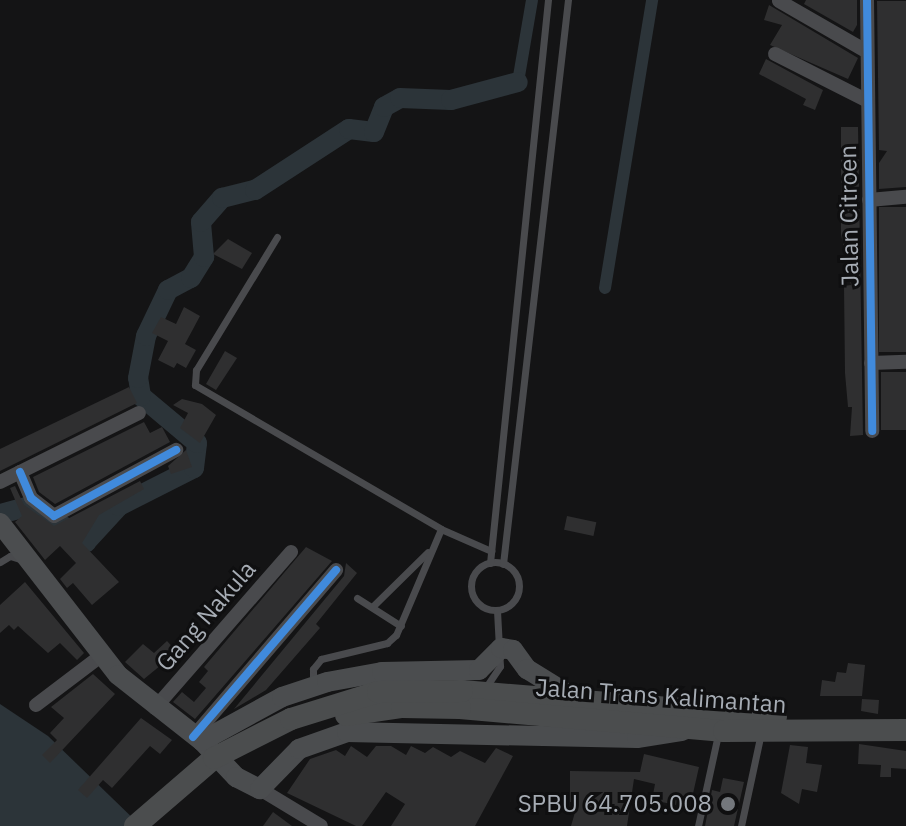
<!DOCTYPE html>
<style>
body{margin:0}
#map{position:relative;width:906px;height:826px;overflow:hidden;background:#141415;font-family:"IBM Plex Sans",sans-serif}
div>[style]{position:absolute}
[style*='--x']{left:calc(var(--x)*1px);top:calc(var(--y)*1px);width:calc(var(--w)*1px);rotate:calc(var(--a)*1deg)}
.water>*{inset:0;background:#2c3439}
.canal>*{height:12px;margin:-6px;padding:0 6px;transform-origin:6px;border-radius:6px;background:#2c3439}
.river>*{height:20px;margin:-10px;padding:0 10px;transform-origin:10px;border-radius:10px;background:#2c3439}
.building>*{inset:0;background:#2f2f30;transform-origin:0 0}
.service>*{height:7px;margin:-3.5px;padding:0 3.5px;transform-origin:3.5px;border-radius:3.5px;background:#494a4d}
.service>.ring{margin:-3.5px;padding:0;box-sizing:content-box;background:none;border:7px solid #494a4d;border-radius:50%}
.minor>*{height:14px;margin:-7px;padding:0 7px;transform-origin:7px;border-radius:7px;background:#494a4d}
.primary>*{height:20px;margin:-10px;padding:0 10px;transform-origin:10px;border-radius:10px;background:#4b4d4f}
.trunk>*{height:22px;margin:-11px;padding:0 11px;transform-origin:11px;border-radius:11px;background:#4b4d4e}
.trunk-bridge>*{height:22px;margin:-11px;padding:0 11px;transform-origin:11px;border-radius:11px;background:#4b4d4e}
.cycleway>*{height:8px;margin:-4px;padding:0 4px;transform-origin:4px;border-radius:4px;background:#408adc}
.dots>*{width:22px;height:22px;translate:-50% -50%;box-sizing:border-box;border:4px solid #0f0f10;border-radius:50%}
span{translate:-50% -50%;white-space:nowrap;text-align:center;line-height:1.15;-webkit-text-stroke:6px #0f0f10;paint-order:stroke}
.street-label{font-size:24px;color:#a6acb4}
.poi-label{font-size:24px;color:#a6acb4}
.right{translate:-100% -50%;text-align:right}
</style>
<div id="map">
<div class="water">
<div style="clip-path:polygon(0 704px,48px 736px,141px 826px,0 826px)"></div>
</div>
<div class="canal">
<div style="--x:518;--y:82;--w:83;--a:-80.3"></div>
<div style="--x:605;--y:288;--w:292;--a:-80.7"></div>
</div>
<div class="river">
<div style="--x:0;--y:514;--w:34;--a:-15"></div>
<div style="--x:33;--y:505;--w:65;--a:34.9"></div>
<div style="--x:86;--y:542;--w:49;--a:-47.5"></div>
<div style="--x:119;--y:506;--w:84;--a:-26.9"></div>
<div style="--x:194;--y:468;--w:25;--a:-83"></div>
<div style="--x:197;--y:443;--w:73;--a:-140"></div>
<div style="--x:141;--y:396;--w:18;--a:-99"></div>
<div style="--x:138;--y:378;--w:43;--a:-79.2"></div>
<div style="--x:146;--y:336;--w:51;--a:-64.4"></div>
<div style="--x:168;--y:290;--w:26;--a:-28"></div>
<div style="--x:191;--y:278;--w:25;--a:-58"></div>
<div style="--x:204;--y:257;--w:35;--a:-95"></div>
<div style="--x:201;--y:222;--w:32;--a:-49"></div>
<div style="--x:222;--y:198;--w:34;--a:-14"></div>
<div style="--x:255;--y:190;--w:112;--a:-33"></div>
<div style="--x:349;--y:129;--w:25;--a:7"></div>
<div style="--x:374;--y:132;--w:27;--a:-68"></div>
<div style="--x:384;--y:107;--w:18;--a:-29"></div>
<div style="--x:400;--y:98;--w:51;--a:2.2"></div>
<div style="--x:451;--y:100;--w:69;--a:-15"></div>
</div>
<div class="building">
<div style="clip-path:polygon(806px 0,857px 0,857px 25px,853px 32px,804px 4px)"></div>
<div style="clip-path:polygon(877px 1px,906px 1px,906px 187px,879px 189px,879px 163px,887px 151px,879px 150px)"></div>
<div style="clip-path:polygon(769px 5px,858px 58px,848px 79px,770px 45px,782px 25px,764px 20px)"></div>
<div style="clip-path:polygon(766px 59px,823px 90px,815px 110px,803px 105px,806px 99px,759px 74px)"></div>
<div style="clip-path:polygon(841px 127px,858px 127px,863px 435px,850px 436px,852px 407px,848px 407px,845px 373px,844px 286px,851px 285px,841px 234px)"></div>
<div style="left:906px;top:207px;width:145px;height:27px;rotate:90deg"></div>
<div style="clip-path:polygon(228px 239px,252px 253px,242px 269px,213px 254px)"></div>
<div style="clip-path:polygon(184px 307px,200px 316px,185px 344px,196px 350px,186px 368px,177px 363px,174px 368px,158px 360px,168px 341px,152px 333px,161px 317px,176px 324px)"></div>
<div style="clip-path:polygon(225px 351px,237px 358px,216px 390px,206px 384px)"></div>
<div style="left:906px;top:372px;width:58px;height:25px;rotate:90deg"></div>
<div style="clip-path:polygon(129px 387px,137px 403px,0 471px,0 449px)"></div>
<div style="clip-path:polygon(182px 399px,202px 404px,216px 415px,200px 443px,180px 428px,188px 413px,173px 405px)"></div>
<div style="clip-path:polygon(144px 422px,150px 433px,162px 427px,170px 442px,55px 504px,39px 492px,33px 477px)"></div>
<div style="clip-path:polygon(186px 450px,192px 467px,171px 474px,168px 466px)"></div>
<div style="clip-path:polygon(140px 481px,144px 489px,99px 515px,82px 543px,119px 582px,92px 605px,73px 583px,67px 588px,60px 579px,76px 563px,60px 546px,45px 560px,15px 522px,22px 516px,10px 488px,15px 486px,24px 505px,54px 526px)"></div>
<div style="left:567px;top:516px;width:30px;height:14px;rotate:12deg"></div>
<div style="clip-path:polygon(306px 547px,332px 561px,195px 719px,173px 702px,182px 692px,194px 702px,206px 688px,199px 682px,208px 671px,204px 667px)"></div>
<div style="clip-path:polygon(346px 563px,357px 573px,316px 624px,320px 628px,266px 690px,234px 709px,344px 576px)"></div>
<div style="clip-path:polygon(25px 582px,84px 653px,77px 660px,60px 643px,48px 653px,18px 626px,14px 630px,9px 625px,0 633px,0 605px)"></div>
<div style="clip-path:polygon(167px 641px,177px 652px,144px 679px,125px 662px,143px 644px,154px 653px)"></div>
<div style="clip-path:polygon(848px 663px,865px 665px,862px 696px,820px 696px,822px 680px,835px 682px,837px 672px,846px 673px)"></div>
<div style="clip-path:polygon(93px 674px,115px 694px,50px 763px,42px 755px,57px 740px,50px 733px,64px 718px,51px 707px)"></div>
<div style="clip-path:polygon(862px 699px,879px 700px,878px 714px,861px 711px)"></div>
<div style="clip-path:polygon(141px 718px,172px 740px,160px 754px,150px 746px,112px 788px,103px 780px,87px 798px,78px 790px)"></div>
<div style="clip-path:polygon(859px 744px,906px 751px,906px 769px,891px 768px,891px 777px,880px 777px,881px 765px,858px 764px)"></div>
<div style="clip-path:polygon(790px 745px,808px 747px,806px 763px,822px 765px,817px 792px,802px 789px,799px 804px,781px 793px)"></div>
<div style="clip-path:polygon(351px 746px,367px 757px,376px 746px,391px 746px,406px 755px,411px 746px,425px 753px,433px 747px,451px 757px,460px 751px,485px 763px,496px 748px,513px 756px,475px 826px,391px 826px,405px 804px,386px 792px,362px 826px,356px 826px,287px 793px,310px 759px,336px 750px,345px 756px)"></div>
<div style="clip-path:polygon(644px 754px,699px 767px,692px 798px,678px 795px,676px 805px,652px 800px,655px 784px,634px 779px,627px 826px,571px 826px,578px 802px,570px 802px,570px 771px,640px 772px)"></div>
<div style="clip-path:polygon(723px 778px,744px 782px,734px 826px,705px 826px,712px 790px,720px 792px)"></div>
<div style="clip-path:polygon(273px 812px,292px 826px,263px 826px)"></div>
</div>
<div class="service">
<div style="--x:277;--y:237;--w:156;--a:121.3"></div>
<div style="--x:196;--y:370;--w:15;--a:94"></div>
<div style="--x:195;--y:385;--w:285;--a:30.3"></div>
<div style="--x:441;--y:529;--w:55;--a:23.7"></div>
<div class="ring" style="left:471px;top:562px;width:41px;height:41px"></div>
<div style="--x:0;--y:562;--w:12;--a:-31"></div>
<div style="--x:10;--y:556;--w:10;--a:17"></div>
<div style="--x:490;--y:563;--w:566;--a:-84.12"></div>
<div style="--x:503;--y:564;--w:568;--a:-83.43"></div>
<div style="--x:357;--y:598;--w:52;--a:32.5"></div>
<div style="--x:372;--y:607;--w:78;--a:-44.5"></div>
<div style="--x:313;--y:685;--w:16;--a:-90"></div>
<div style="--x:313;--y:669;--w:13;--a:-51"></div>
<div style="--x:321;--y:659;--w:68;--a:-13.6"></div>
<div style="--x:387;--y:643;--w:12;--a:-42"></div>
<div style="--x:396;--y:635;--w:115;--a:-67"></div>
<div style="--x:486;--y:687;--w:25;--a:-56"></div>
<div style="--x:500;--y:666;--w:56;--a:-93.1"></div>
<div style="--x:698;--y:826;--w:94;--a:-77.7"></div>
<div style="--x:741;--y:826;--w:95;--a:-77.9"></div>
</div>
<div class="minor">
<div style="--x:867;--y:0;--w:431;--a:89.3"></div>
<div style="--x:779;--y:1;--w:100;--a:29.9"></div>
<div style="--x:775;--y:54;--w:104;--a:26.8"></div>
<div style="--x:869;--y:200;--w:37;--a:-5"></div>
<div style="--x:871;--y:363;--w:35;--a:-2"></div>
<div style="--x:20;--y:472;--w:28;--a:67"></div>
<div style="--x:31;--y:498;--w:29;--a:38"></div>
<div style="--x:54;--y:516;--w:139;--a:-28.4"></div>
<div style="--x:0;--y:482;--w:155;--a:-26.4"></div>
<div style="--x:36;--y:705;--w:83;--a:-37.1"></div>
<div style="--x:155;--y:708;--w:207;--a:-48.9"></div>
<div style="--x:193;--y:737;--w:220;--a:-49.4"></div>
<div style="--x:260;--y:789;--w:71;--a:31.2"></div>
</div>
<div class="primary">
<div style="--x:0;--y:523;--w:192;--a:52.2"></div>
<div style="--x:118;--y:675;--w:107;--a:38.2"></div>
<div style="--x:202;--y:741;--w:50;--a:46.6"></div>
<div style="--x:236;--y:777;--w:27;--a:27"></div>
<div style="--x:260;--y:789;--w:56;--a:-45.7"></div>
<div style="--x:299;--y:749;--w:51;--a:-19.5"></div>
<div style="--x:347;--y:732;--w:290;--a:1.2"></div>
<div style="--x:637;--y:738;--w:46;--a:-8.8"></div>
<div style="--x:202;--y:741;--w:91;--a:-28.8"></div>
<div style="--x:282;--y:697;--w:47;--a:-18.4"></div>
<div style="--x:327;--y:682;--w:56;--a:-10.3"></div>
<div style="--x:382;--y:672;--w:97;--a:-1.2"></div>
<div style="--x:479;--y:670;--w:31;--a:-45"></div>
<div style="--x:501;--y:648;--w:12;--a:9"></div>
<div style="--x:513;--y:650;--w:24;--a:54"></div>
<div style="--x:527;--y:669;--w:59;--a:31.8"></div>
</div>
<div class="trunk">
<div style="--x:462;--y:691;--w:315;--a:4.7"></div>
<div style="--x:460;--y:708;--w:265;--a:5"></div>
<div style="--x:724;--y:731;--w:182;--a:-0.3"></div>
</div>
<div class="trunk-bridge">
<div style="--x:346;--y:715;--w:57;--a:-8.1"></div>
<div style="--x:402;--y:707;--w:58;--a:1"></div>
<div style="--x:135;--y:826;--w:104;--a:-40.7"></div>
<div style="--x:214;--y:758;--w:86;--a:-26.9"></div>
<div style="--x:291;--y:719;--w:91;--a:-17.2"></div>
<div style="--x:378;--y:692;--w:84;--a:-0.7"></div>
</div>
<div class="cycleway">
<div style="--x:867;--y:0;--w:431;--a:89.3"></div>
<div style="--x:20;--y:472;--w:28;--a:67"></div>
<div style="--x:31;--y:498;--w:29;--a:38"></div>
<div style="--x:54;--y:516;--w:139;--a:-28.4"></div>
<div style="--x:193;--y:737;--w:220;--a:-49.4"></div>
</div>
<div class="dots">
<div style="left:728px;top:804px;background:#73777c"></div>
</div>
<div class="street-label">
<span style="left:849px;top:216px;rotate:-91deg">Jalan Citroen</span>
<span style="left:206px;top:616px;rotate:-49deg">Gang Nakula</span>
<span style="left:661px;top:696px;rotate:4deg">Jalan Trans Kalimantan</span>
</div>
<div class="poi-label">
<span class="right" style="left:712px;top:804px">SPBU 64.705.008</span>
</div>
</div>
